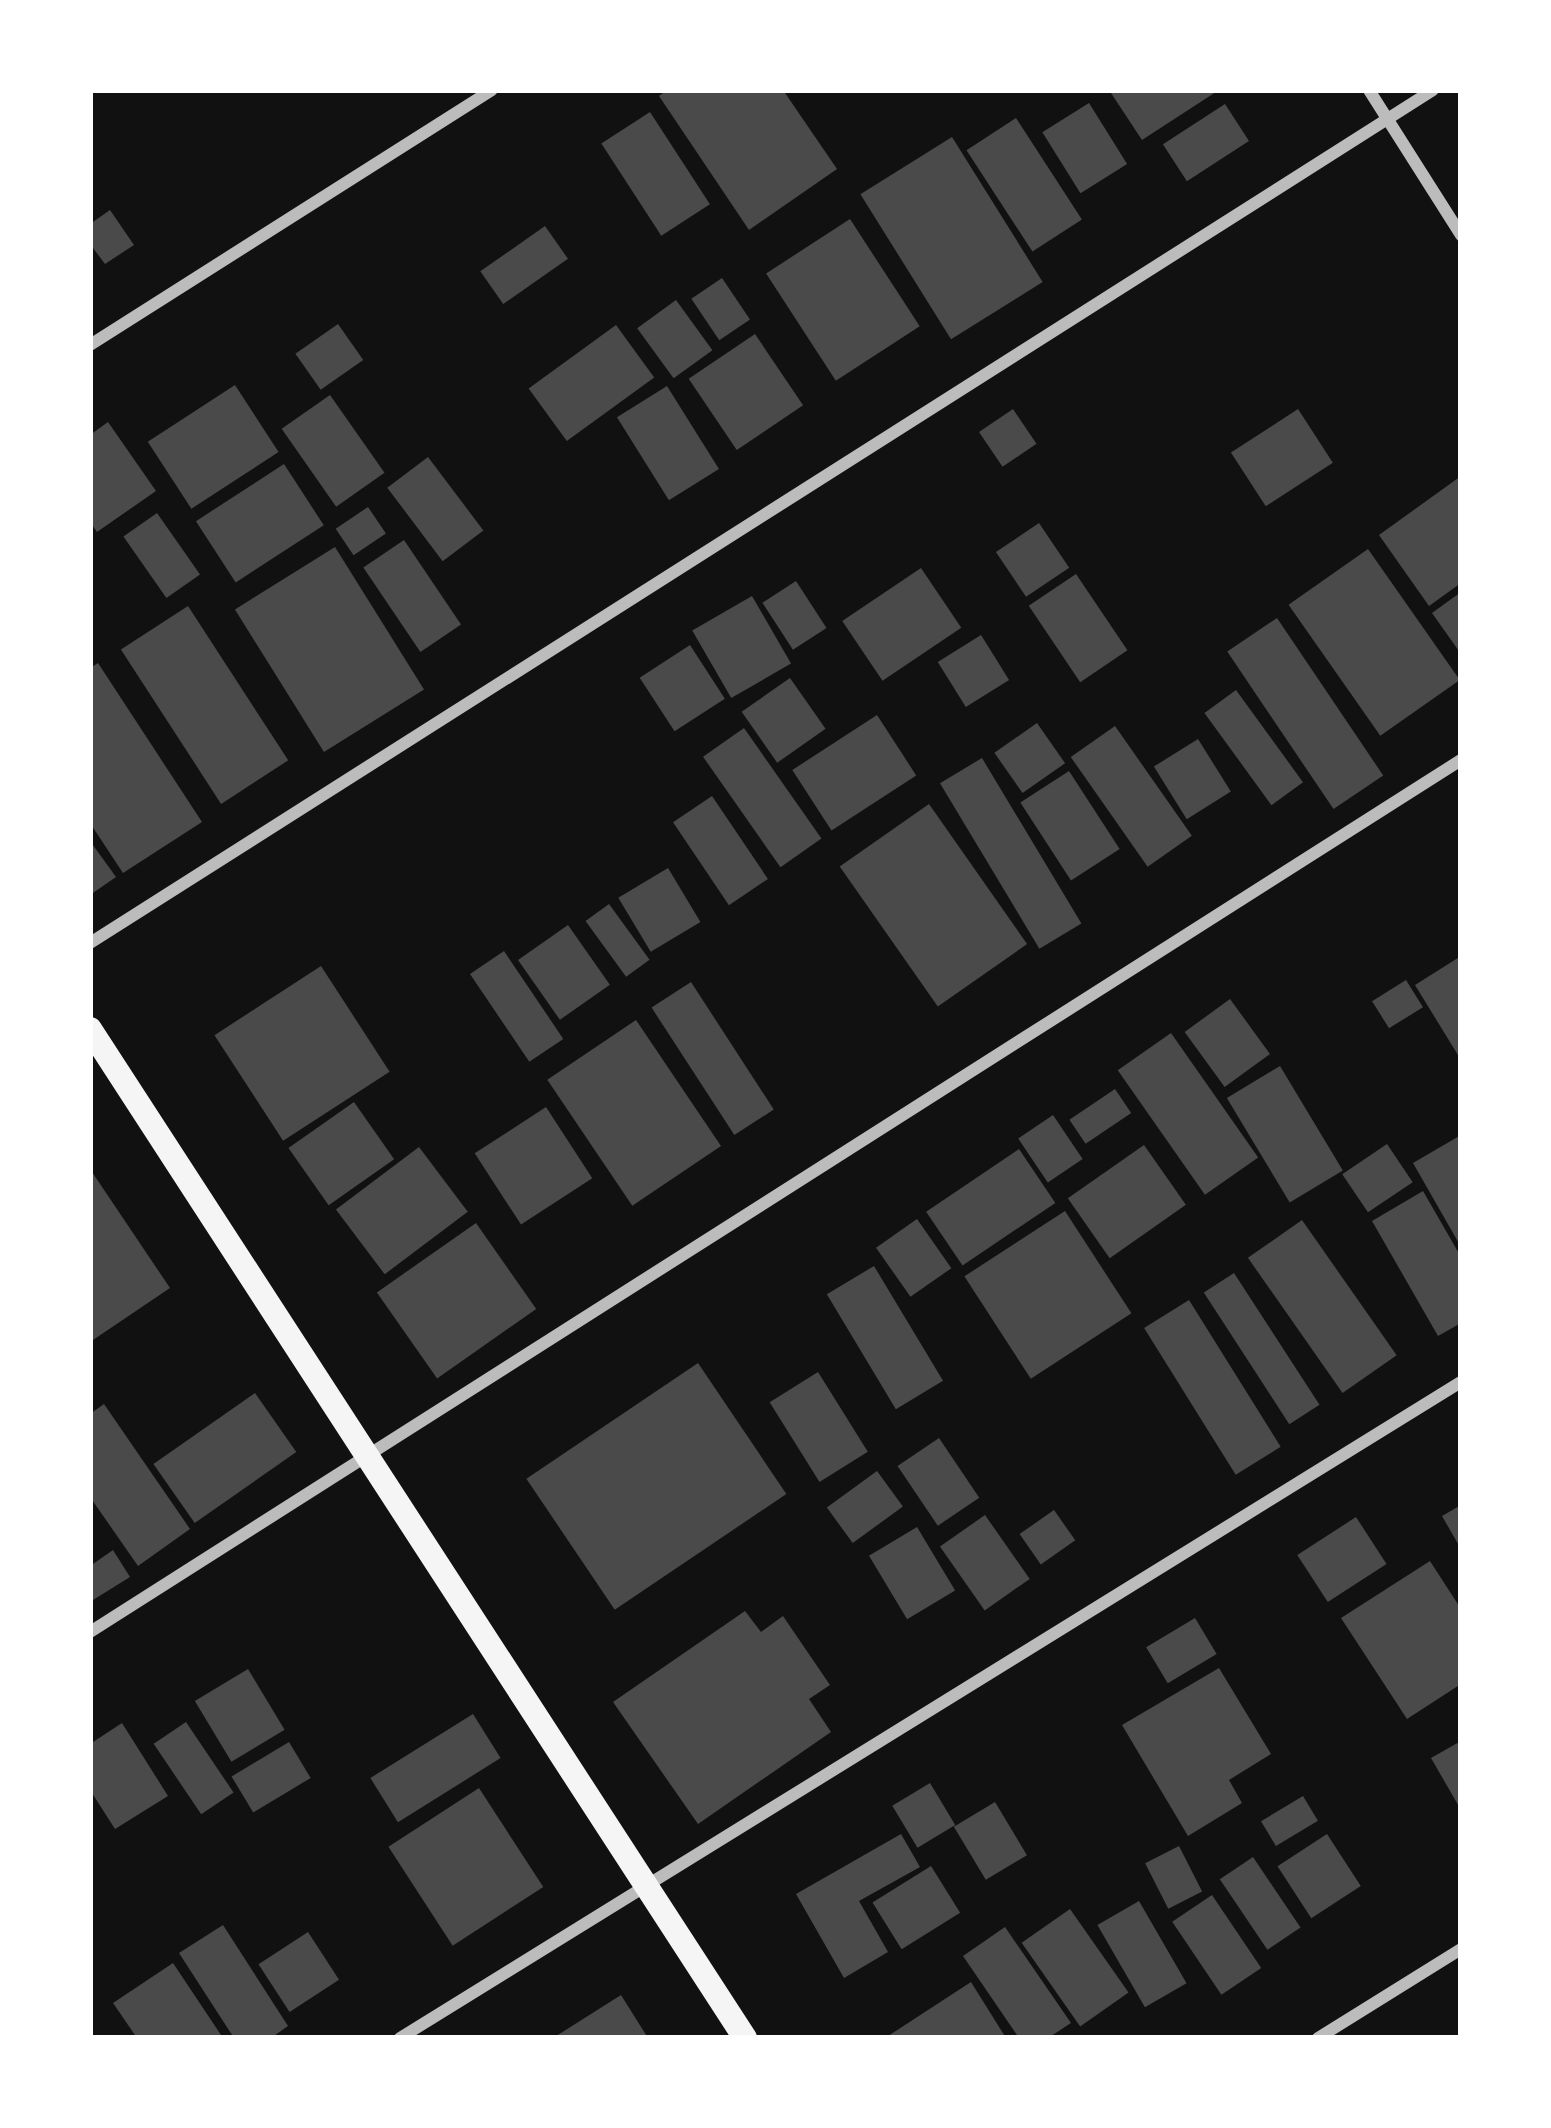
<!DOCTYPE html>
<style>
body{margin:0}
#map{position:relative;width:1551px;height:2128px;overflow:hidden;background:#111;font-family:"Space Grotesk",sans-serif}
div>[style]{position:absolute}
[style*='--x']{left:calc(var(--x)*1px);top:calc(var(--y)*1px);width:calc(var(--w)*1px);rotate:calc(var(--a)*1deg)}
.building>*{inset:0;background:#4a4a4a;transform-origin:0 0}
.minor>*{height:12px;margin:-6px;padding:0 6px;transform-origin:6px;border-radius:6px;background:#bcbcbc}
.secondary>*{height:24px;margin:-12px;padding:0 12px;transform-origin:12px;border-radius:12px;background:#f5f5f5}
span{translate:-50% -50%;white-space:nowrap;text-align:center;line-height:1.15;-webkit-text-stroke:12px #fff;paint-order:stroke}
.frame{position:absolute;inset:0;border:93px solid #fff;pointer-events:none}
</style>
<div id="map">
<div class="building">
<div style="clip-path:polygon(667px 90px,783px 90px,837px 169px,749px 230px,659px 96px)"></div>
<div style="clip-path:polygon(1109px 90px,1219px 90px,1142px 140px)"></div>
<div style="left:1089px;top:103px;width:72px;height:55px;rotate:58deg"></div>
<div style="left:1225px;top:104px;width:44px;height:74px;rotate:57deg"></div>
<div style="left:650px;top:112px;width:110px;height:58px;rotate:57deg"></div>
<div style="left:1016px;top:118px;width:121px;height:59px;rotate:57deg"></div>
<div style="left:952px;top:137px;width:171px;height:108px;rotate:58deg"></div>
<div style="clip-path:polygon(110px 210px,134px 245px,105px 264px,90px 244px,90px 224px)"></div>
<div style="left:850px;top:219px;width:128px;height:100px;rotate:57deg"></div>
<div style="left:545px;top:226px;width:40px;height:79px;rotate:55deg"></div>
<div style="left:722px;top:278px;width:50px;height:37px;rotate:56deg"></div>
<div style="left:676px;top:300px;width:62px;height:48px;rotate:54deg"></div>
<div style="left:338px;top:324px;width:44px;height:52px;rotate:55deg"></div>
<div style="left:616px;top:325px;width:65px;height:108px;rotate:54deg"></div>
<div style="left:755px;top:334px;width:86px;height:80px;rotate:56deg"></div>
<div style="left:235px;top:385px;width:80px;height:104px;rotate:57deg"></div>
<div style="left:667px;top:386px;width:98px;height:59px;rotate:58deg"></div>
<div style="left:330px;top:395px;width:95px;height:59px;rotate:55deg"></div>
<div style="left:1013px;top:409px;width:42px;height:41px;rotate:56deg"></div>
<div style="left:1298px;top:409px;width:64px;height:80px;rotate:57deg"></div>
<div style="clip-path:polygon(108px 422px,156px 491px,97px 532px,90px 522px,90px 435px)"></div>
<div style="left:428px;top:457px;width:92px;height:51px;rotate:53deg"></div>
<div style="left:284px;top:464px;width:73px;height:105px;rotate:57deg"></div>
<div style="clip-path:polygon(1461px 476px,1461px 583px,1429px 606px,1379px 535px)"></div>
<div style="left:368px;top:507px;width:32px;height:39px;rotate:56deg"></div>
<div style="left:157px;top:513px;width:75px;height:41px;rotate:55deg"></div>
<div style="left:1039px;top:523px;width:54px;height:52px;rotate:56deg"></div>
<div style="left:404px;top:540px;width:102px;height:49px;rotate:56deg"></div>
<div style="left:335px;top:547px;width:168px;height:118px;rotate:58deg"></div>
<div style="left:1368px;top:549px;width:160px;height:97px;rotate:55deg"></div>
<div style="left:921px;top:568px;width:72px;height:95px;rotate:56deg"></div>
<div style="left:1076px;top:574px;width:92px;height:57px;rotate:56deg"></div>
<div style="left:796px;top:581px;width:56px;height:40px;rotate:57deg"></div>
<div style="clip-path:polygon(1461px 592px,1461px 654px,1432px 613px)"></div>
<div style="left:752px;top:596px;width:78px;height:69px;rotate:60deg"></div>
<div style="left:188px;top:606px;width:184px;height:80px;rotate:57deg"></div>
<div style="left:1277px;top:618px;width:190px;height:60px;rotate:56deg"></div>
<div style="left:981px;top:635px;width:53px;height:51px;rotate:58deg"></div>
<div style="left:690px;top:645px;width:64px;height:60px;rotate:57deg"></div>
<div style="clip-path:polygon(98px 663px,202px 822px,123px 873px,90px 823px,90px 668px)"></div>
<div style="left:790px;top:678px;width:62px;height:59px;rotate:55deg"></div>
<div style="left:1236px;top:690px;width:114px;height:39px;rotate:54deg"></div>
<div style="left:877px;top:715px;width:72px;height:101px;rotate:57deg"></div>
<div style="left:1037px;top:723px;width:49px;height:52px;rotate:55deg"></div>
<div style="left:1115px;top:726px;width:134px;height:54px;rotate:55deg"></div>
<div style="left:744px;top:728px;width:135px;height:50px;rotate:55deg"></div>
<div style="left:1198px;top:739px;width:62px;height:52px;rotate:58deg"></div>
<div style="left:982px;top:758px;width:193px;height:49px;rotate:59deg"></div>
<div style="left:1069px;top:771px;width:93px;height:58px;rotate:57deg"></div>
<div style="left:712px;top:796px;width:100px;height:47px;rotate:56deg"></div>
<div style="left:929px;top:804px;width:171px;height:109px;rotate:55deg"></div>
<div style="clip-path:polygon(90px 841px,116px 877px,90px 895px)"></div>
<div style="left:668px;top:868px;width:63px;height:58px;rotate:59deg"></div>
<div style="left:609px;top:904px;width:69px;height:29px;rotate:54deg"></div>
<div style="left:568px;top:925px;width:73px;height:61px;rotate:55deg"></div>
<div style="left:504px;top:951px;width:106px;height:41px;rotate:56deg"></div>
<div style="clip-path:polygon(1461px 956px,1461px 1060px,1415px 985px)"></div>
<div style="left:321px;top:966px;width:126px;height:127px;rotate:57deg"></div>
<div style="left:1406px;top:980px;width:32px;height:40px;rotate:58deg"></div>
<div style="left:691px;top:982px;width:152px;height:47px;rotate:57deg"></div>
<div style="left:1230px;top:999px;width:68px;height:56px;rotate:54deg"></div>
<div style="left:636px;top:1020px;width:152px;height:107px;rotate:56deg"></div>
<div style="left:1171px;top:1033px;width:152px;height:65px;rotate:55deg"></div>
<div style="left:1280px;top:1066px;width:122px;height:62px;rotate:59deg"></div>
<div style="left:1115px;top:1089px;width:29px;height:55px;rotate:56deg"></div>
<div style="left:354px;top:1102px;width:70px;height:80px;rotate:55deg"></div>
<div style="left:546px;top:1107px;width:85px;height:85px;rotate:57deg"></div>
<div style="left:1053px;top:1115px;width:53px;height:42px;rotate:56deg"></div>
<div style="clip-path:polygon(1461px 1135px,1461px 1247px,1413px 1163px)"></div>
<div style="left:1387px;top:1144px;width:46px;height:54px;rotate:56deg"></div>
<div style="left:1144px;top:1145px;width:73px;height:93px;rotate:55deg"></div>
<div style="left:419px;top:1147px;width:81px;height:104px;rotate:53deg"></div>
<div style="left:1019px;top:1149px;width:65px;height:112px;rotate:56deg"></div>
<div style="clip-path:polygon(90px 1169px,170px 1288px,90px 1342px)"></div>
<div style="clip-path:polygon(1423px 1191px,1461px 1257px,1461px 1323px,1438px 1336px,1372px 1221px)"></div>
<div style="left:1065px;top:1211px;width:122px;height:120px;rotate:57deg"></div>
<div style="left:917px;top:1219px;width:60px;height:50px;rotate:55deg"></div>
<div style="left:1302px;top:1220px;width:165px;height:66px;rotate:55deg"></div>
<div style="left:476px;top:1223px;width:105px;height:121px;rotate:55deg"></div>
<div style="left:874px;top:1266px;width:134px;height:55px;rotate:59deg"></div>
<div style="left:1234px;top:1273px;width:157px;height:36px;rotate:57deg"></div>
<div style="left:1189px;top:1300px;width:173px;height:53px;rotate:58deg"></div>
<div style="left:698px;top:1363px;width:158px;height:207px;rotate:56deg"></div>
<div style="left:818px;top:1372px;width:94px;height:57px;rotate:58deg"></div>
<div style="left:255px;top:1393px;width:72px;height:124px;rotate:55deg"></div>
<div style="clip-path:polygon(104px 1404px,190px 1529px,138px 1566px,90px 1497px,90px 1414px)"></div>
<div style="left:939px;top:1438px;width:72px;height:50px;rotate:56deg"></div>
<div style="left:877px;top:1471px;width:44px;height:62px;rotate:54deg"></div>
<div style="clip-path:polygon(1461px 1505px,1461px 1549px,1442px 1516px)"></div>
<div style="left:1054px;top:1510px;width:37px;height:42px;rotate:55deg"></div>
<div style="left:985px;top:1515px;width:78px;height:55px;rotate:55deg"></div>
<div style="left:1356px;top:1517px;width:56px;height:70px;rotate:57deg"></div>
<div style="left:917px;top:1527px;width:74px;height:56px;rotate:59deg"></div>
<div style="clip-path:polygon(113px 1550px,130px 1577px,93px 1600px,90px 1566px)"></div>
<div style="clip-path:polygon(1430px 1561px,1461px 1609px,1461px 1684px,1407px 1719px,1341px 1618px)"></div>
<div style="clip-path:polygon(745px 1611px,761px 1632px,783px 1616px,830px 1685px,809px 1699px,831px 1732px,698px 1824px,613px 1702px)"></div>
<div style="left:1195px;top:1618px;width:42px;height:57px;rotate:59deg"></div>
<div style="clip-path:polygon(1219px 1668px,1271px 1754px,1229px 1780px,1242px 1803px,1188px 1836px,1122px 1725px)"></div>
<div style="left:248px;top:1669px;width:71px;height:62px;rotate:59deg"></div>
<div style="left:473px;top:1714px;width:52px;height:121px;rotate:58deg"></div>
<div style="left:186px;top:1722px;width:85px;height:39px;rotate:56deg"></div>
<div style="clip-path:polygon(122px 1723px,168px 1796px,115px 1829px,90px 1790px,90px 1744px)"></div>
<div style="clip-path:polygon(1461px 1741px,1461px 1810px,1431px 1758px)"></div>
<div style="left:289px;top:1742px;width:42px;height:67px;rotate:59deg"></div>
<div style="left:930px;top:1783px;width:49px;height:44px;rotate:59deg"></div>
<div style="left:479px;top:1788px;width:118px;height:108px;rotate:57deg"></div>
<div style="left:1303px;top:1796px;width:29px;height:49px;rotate:59deg"></div>
<div style="left:995px;top:1802px;width:62px;height:48px;rotate:59deg"></div>
<div style="clip-path:polygon(901px 1834px,920px 1867px,859px 1901px,888px 1952px,844px 1978px,796px 1894px)"></div>
<div style="left:1327px;top:1834px;width:62px;height:59px;rotate:57deg"></div>
<div style="left:1179px;top:1846px;width:51px;height:38px;rotate:63deg"></div>
<div style="left:1253px;top:1857px;width:85px;height:40px;rotate:56deg"></div>
<div style="left:931px;top:1866px;width:55px;height:69px;rotate:58deg"></div>
<div style="left:1212px;top:1895px;width:88px;height:48px;rotate:56deg"></div>
<div style="left:1139px;top:1901px;width:95px;height:48px;rotate:60deg"></div>
<div style="left:1070px;top:1909px;width:102px;height:59px;rotate:55deg"></div>
<div style="clip-path:polygon(223px 1925px,288px 2026px,271px 2038px,234px 2038px,179px 1953px)"></div>
<div style="clip-path:polygon(1005px 1927px,1071px 2023px,1048px 2038px,1019px 2038px,963px 1956px)"></div>
<div style="left:308px;top:1932px;width:57px;height:59px;rotate:57deg"></div>
<div style="clip-path:polygon(173px 1963px,223px 2038px,137px 2038px,113px 2003px)"></div>
<div style="clip-path:polygon(971px 1982px,1006px 2038px,885px 2038px)"></div>
<div style="clip-path:polygon(621px 1995px,648px 2038px,553px 2038px)"></div>
</div>
<div class="minor">
<div style="--x:1369;--y:90;--w:172;--a:57.6"></div>
<div style="--x:90;--y:345;--w:476;--a:-32.4"></div>
<div style="--x:90;--y:943;--w:1591;--a:-32.42"></div>
<div style="--x:90;--y:1632;--w:1625;--a:-32.46"></div>
<div style="--x:400;--y:2038;--w:1247;--a:-31.73"></div>
<div style="--x:1318;--y:2038;--w:168;--a:-31.9"></div>
</div>
<div class="secondary">
<div style="--x:90;--y:1029;--w:1203;--a:57.01"></div>
</div>
<div class="frame"></div>
</div>
